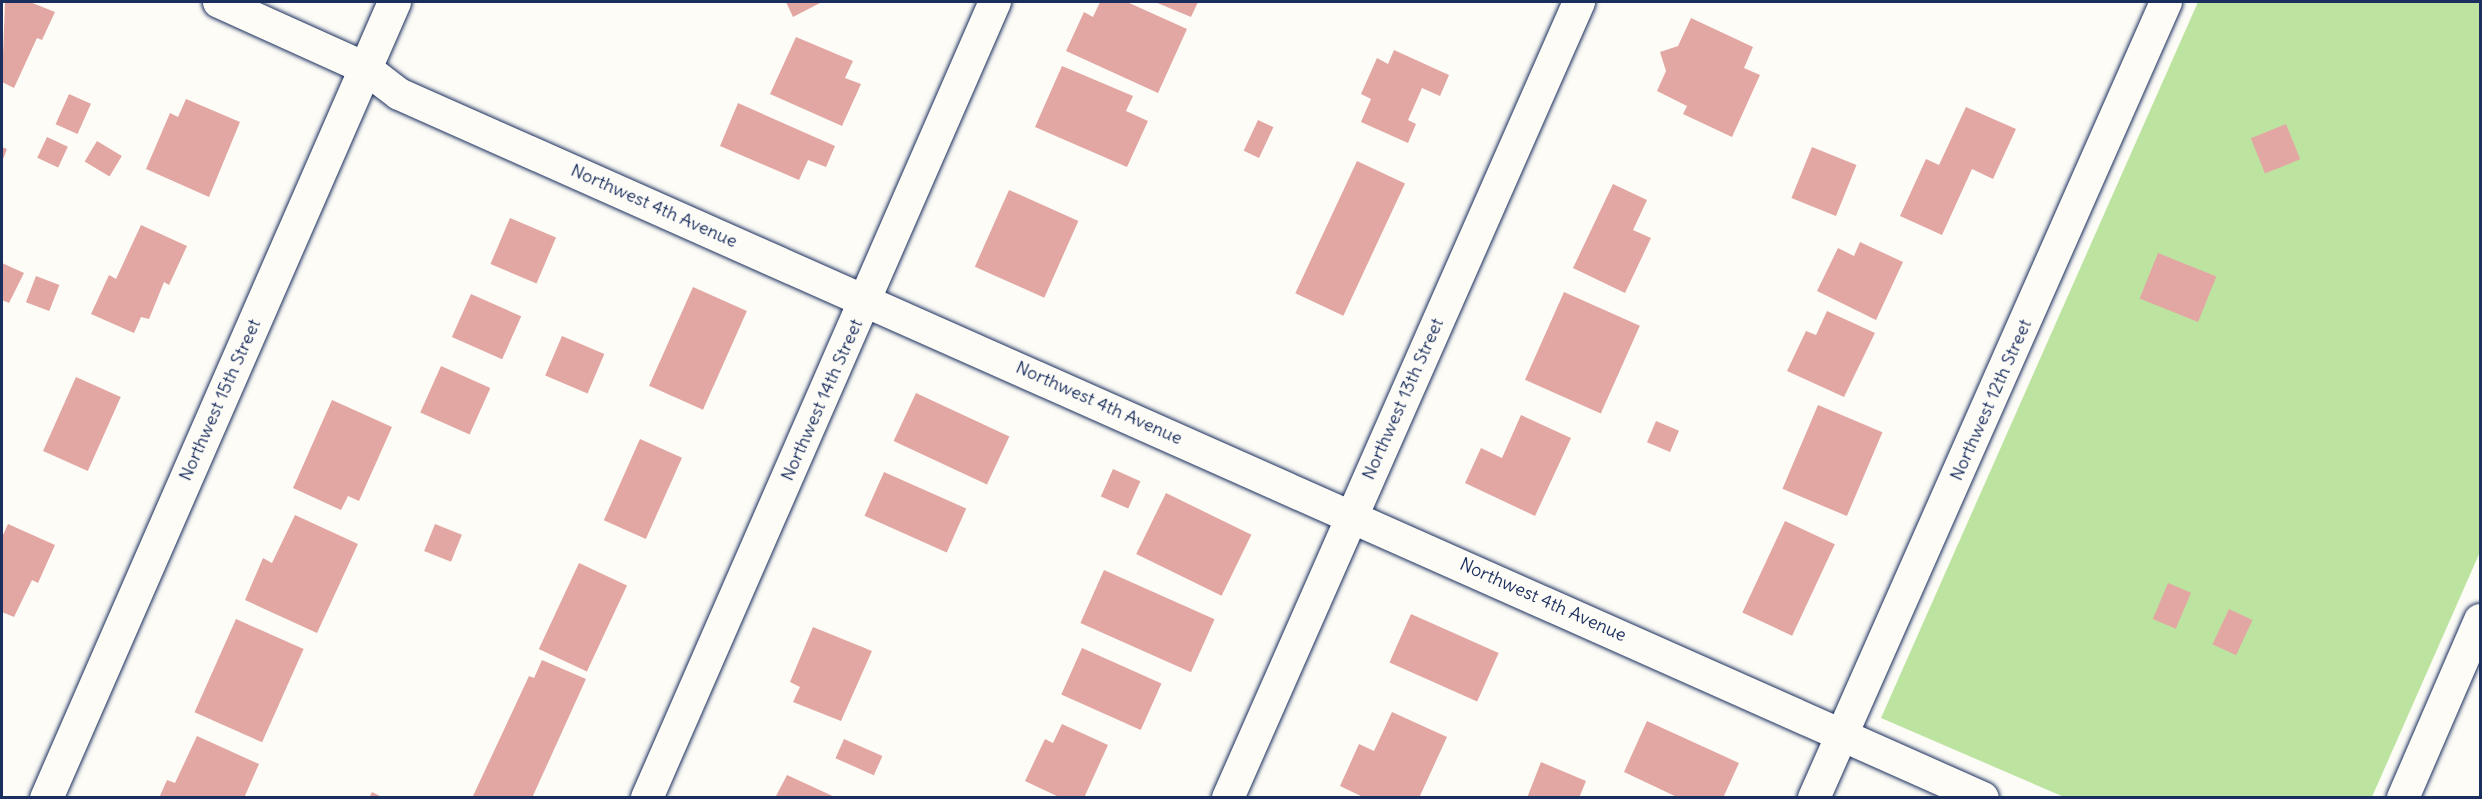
<!DOCTYPE html>
<style>
body{margin:0}
#map{position:relative;width:2482px;height:799px;overflow:hidden;background:#fdfcf7;font-family:Delius,sans-serif}
div>[style]{position:absolute}
[style*='--x']{left:calc(var(--x)*1px);top:calc(var(--y)*1px);width:calc(var(--w)*1px);rotate:calc(var(--a)*1deg)}
.green>*{inset:0;background:#bce4a0}
.building>*{inset:0;background:#e2a7a3;transform-origin:0 0}
.roads{filter:drop-shadow(0 0 2px #1b2f5e) drop-shadow(0 0 2px #1b2f5e)}
.street>*{height:32px;margin:-16px;padding:0 16px;transform-origin:16px;border-radius:16px;background:#fdfcf7}
.secondary>*{height:33px;margin:-16.5px;padding:0 16.5px;transform-origin:16.5px;border-radius:16.5px;background:#fdfcf7}
span{translate:-50% -50%;white-space:nowrap;text-align:center;line-height:1.15;-webkit-text-stroke:4.5px #fdfcf7;paint-order:stroke}
.street-label{font-size:18px;color:#1b2f5e}
.frame{position:absolute;inset:0;border:3px solid #1b2f5e;pointer-events:none}
</style>
<div id="map">
<div class="green">
<div style="clip-path:polygon(2198px 2px,2480px 2px,2480px 552px,2372px 797px,2064px 797px,1881px 718px)"></div>
</div>
<div class="building">
<div style="clip-path:polygon(5px 2px,30px 2px,55px 12px,42px 40px,37px 38px,14px 88px,2px 82px)"></div>
<div style="clip-path:polygon(786px 2px,819px 2px,820px 3px,793px 17px)"></div>
<div style="clip-path:polygon(1100px 2px,1127px 2px,1187px 29px,1158px 93px,1066px 51px,1084px 12px,1093px 17px)"></div>
<div style="clip-path:polygon(1155px 2px,1198px 2px,1191px 17px)"></div>
<div style="clip-path:polygon(1691px 18px,1753px 47px,1744px 68px,1760px 75px,1732px 137px,1683px 114px,1687px 106px,1657px 91px,1666px 71px,1660px 52px,1678px 46px)"></div>
<div style="clip-path:polygon(796px 37px,853px 61px,845px 78px,861px 84px,842px 126px,770px 94px)"></div>
<div style="clip-path:polygon(1394px 50px,1449px 75px,1440px 96px,1422px 88px,1408px 120px,1416px 124px,1408px 143px,1361px 122px,1371px 99px,1361px 94px,1377px 58px,1388px 64px)"></div>
<div style="clip-path:polygon(1062px 66px,1133px 96px,1126px 111px,1148px 121px,1127px 167px,1035px 127px)"></div>
<div style="left:69px;top:94px;width:24px;height:33px;rotate:24deg"></div>
<div style="clip-path:polygon(186px 99px,240px 122px,209px 197px,146px 169px,170px 113px,178px 117px)"></div>
<div style="clip-path:polygon(738px 103px,835px 146px,826px 167px,808px 160px,799px 180px,720px 146px)"></div>
<div style="clip-path:polygon(1966px 107px,2016px 129px,1993px 179px,1972px 169px,1942px 235px,1900px 216px,1926px 159px,1939px 165px)"></div>
<div style="left:1258px;top:120px;width:17px;height:34px;rotate:25deg"></div>
<div style="left:2286px;top:124px;width:38px;height:38px;rotate:68deg"></div>
<div style="left:47px;top:137px;width:23px;height:23px;rotate:25deg"></div>
<div style="left:97px;top:141px;width:29px;height:24px;rotate:31deg"></div>
<div style="clip-path:polygon(2px 147px,7px 149px,2px 162px)"></div>
<div style="left:1812px;top:147px;width:48px;height:55px;rotate:22deg"></div>
<div style="left:1357px;top:161px;width:53px;height:146px;rotate:25deg"></div>
<div style="clip-path:polygon(1613px 184px,1647px 200px,1633px 230px,1651px 238px,1625px 293px,1573px 268px)"></div>
<div style="left:1009px;top:190px;width:76px;height:84px;rotate:24deg"></div>
<div style="left:510px;top:218px;width:50px;height:50px;rotate:23deg"></div>
<div style="clip-path:polygon(141px 225px,187px 246px,169px 285px,164px 282px,149px 319px,141px 317px,134px 333px,91px 314px,109px 275px,116px 279px)"></div>
<div style="clip-path:polygon(1860px 242px,1903px 262px,1876px 320px,1817px 291px,1838px 248px,1854px 256px)"></div>
<div style="left:2158px;top:253px;width:63px;height:49px;rotate:22deg"></div>
<div style="clip-path:polygon(2px 263px,24px 273px,9px 303px,2px 300px)"></div>
<div style="left:36px;top:276px;width:25px;height:28px;rotate:21deg"></div>
<div style="left:693px;top:287px;width:59px;height:108px;rotate:24deg"></div>
<div style="left:1564px;top:292px;width:83px;height:96px;rotate:24deg"></div>
<div style="left:471px;top:294px;width:55px;height:47px;rotate:24deg"></div>
<div style="clip-path:polygon(1827px 311px,1875px 333px,1844px 397px,1787px 371px,1806px 331px,1816px 335px)"></div>
<div style="left:562px;top:336px;width:46px;height:43px;rotate:23deg"></div>
<div style="left:441px;top:366px;width:54px;height:51px;rotate:24deg"></div>
<div style="left:76px;top:377px;width:49px;height:81px;rotate:24deg"></div>
<div style="left:916px;top:393px;width:103px;height:53px;rotate:25deg"></div>
<div style="clip-path:polygon(332px 400px,392px 427px,359px 501px,348px 496px,341px 510px,293px 488px)"></div>
<div style="left:1818px;top:405px;width:70px;height:91px;rotate:23deg"></div>
<div style="clip-path:polygon(1521px 415px,1571px 438px,1535px 516px,1465px 483px,1481px 448px,1502px 458px)"></div>
<div style="left:1656px;top:421px;width:25px;height:23px;rotate:23deg"></div>
<div style="left:640px;top:439px;width:46px;height:89px;rotate:24deg"></div>
<div style="left:1113px;top:469px;width:30px;height:30px;rotate:24deg"></div>
<div style="left:884px;top:472px;width:90px;height:48px;rotate:24deg"></div>
<div style="left:1166px;top:493px;width:95px;height:68px;rotate:26deg"></div>
<div style="clip-path:polygon(295px 515px,358px 544px,317px 633px,245px 600px,263px 558px,272px 563px)"></div>
<div style="left:1785px;top:521px;width:55px;height:101px;rotate:25deg"></div>
<div style="clip-path:polygon(8px 524px,55px 545px,38px 583px,32px 580px,14px 617px,2px 612px,2px 537px)"></div>
<div style="left:435px;top:524px;width:29px;height:29px;rotate:22deg"></div>
<div style="left:579px;top:563px;width:53px;height:95px;rotate:25deg"></div>
<div style="left:1104px;top:570px;width:121px;height:58px;rotate:24deg"></div>
<div style="left:2168px;top:583px;width:25px;height:39px;rotate:23deg"></div>
<div style="left:2229px;top:609px;width:26px;height:39px;rotate:25deg"></div>
<div style="left:1411px;top:614px;width:96px;height:53px;rotate:24deg"></div>
<div style="left:236px;top:619px;width:74px;height:102px;rotate:24deg"></div>
<div style="clip-path:polygon(813px 627px,872px 651px,841px 721px,793px 702px,800px 687px,790px 682px)"></div>
<div style="left:1082px;top:648px;width:87px;height:51px;rotate:24deg"></div>
<div style="clip-path:polygon(542px 660px,586px 679px,532px 798px,473px 796px,529px 676px,534px 678px)"></div>
<div style="clip-path:polygon(1392px 712px,1447px 737px,1419px 798px,1365px 798px,1340px 786px,1359px 744px,1374px 751px)"></div>
<div style="clip-path:polygon(1647px 721px,1739px 763px,1723px 798px,1679px 798px,1624px 772px)"></div>
<div style="clip-path:polygon(1062px 724px,1108px 745px,1084px 798px,1061px 798px,1025px 781px,1045px 739px,1053px 743px)"></div>
<div style="clip-path:polygon(197px 736px,259px 764px,244px 798px,159px 798px,167px 780px,175px 783px)"></div>
<div style="left:844px;top:739px;width:42px;height:21px;rotate:24deg"></div>
<div style="clip-path:polygon(1541px 762px,1586px 781px,1579px 798px,1527px 798px)"></div>
<div style="clip-path:polygon(787px 775px,837px 798px,775px 798px)"></div>
<div style="clip-path:polygon(372px 792px,384px 798px,369px 798px)"></div>
</div>
<div class="roads">
<div class="street">
<div style="--x:219;--y:2;--w:160;--a:24.3"></div>
<div style="--x:365;--y:68;--w:43;--a:37.4"></div>
<div style="--x:399;--y:94;--w:1733;--a:23.96"></div>
<div style="--x:647;--y:798;--w:869;--a:-66.39"></div>
<div style="--x:1228;--y:798;--w:870;--a:-66.2"></div>
<div style="--x:1814;--y:798;--w:870;--a:-66.14"></div>
<div style="--x:2403;--y:798;--w:194;--a:-66.6"></div>
</div>
<div class="secondary">
<div style="--x:46;--y:798;--w:869;--a:-66.39"></div>
</div>
</div>
<div class="street-label">
<span style="left:654px;top:206px;rotate:24deg">Northwest 4th Avenue</span>
<span style="left:1403px;top:399px;rotate:-66deg">Northwest 13th Street</span>
<span style="left:220px;top:400px;rotate:-66deg">Northwest 15th Street</span>
<span style="left:822px;top:400px;rotate:-66deg">Northwest 14th Street</span>
<span style="left:1991px;top:400px;rotate:-66deg">Northwest 12th Street</span>
<span style="left:1099px;top:403px;rotate:24deg">Northwest 4th Avenue</span>
<span style="left:1543px;top:600px;rotate:24deg">Northwest 4th Avenue</span>
</div>
<div class="frame"></div>
</div>
